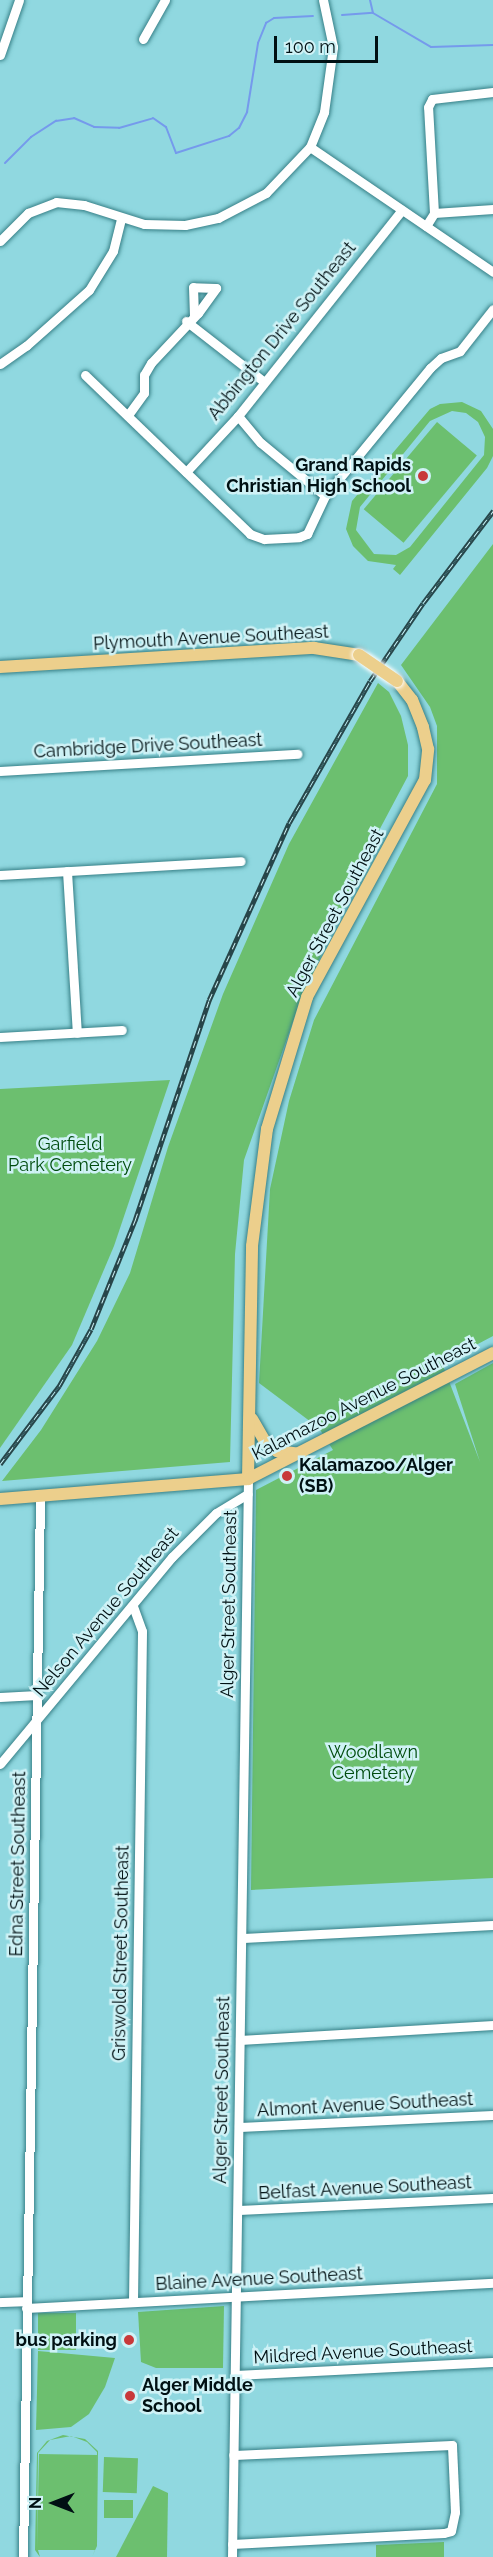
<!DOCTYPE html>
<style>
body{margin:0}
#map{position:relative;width:493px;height:2557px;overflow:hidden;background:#90d8e0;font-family:Raleway,sans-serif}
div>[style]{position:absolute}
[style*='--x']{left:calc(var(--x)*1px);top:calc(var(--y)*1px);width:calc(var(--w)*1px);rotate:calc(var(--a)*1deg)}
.green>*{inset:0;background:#6cbf6f;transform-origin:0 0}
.stream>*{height:2px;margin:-1px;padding:0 1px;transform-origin:1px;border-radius:1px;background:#759aec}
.roads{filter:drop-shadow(0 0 2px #378087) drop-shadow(0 0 2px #378087)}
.minor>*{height:9px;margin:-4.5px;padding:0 4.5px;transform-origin:4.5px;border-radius:4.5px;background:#fff}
.major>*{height:12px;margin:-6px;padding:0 6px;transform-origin:6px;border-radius:6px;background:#eccf8c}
.rail>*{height:4.5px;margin-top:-2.25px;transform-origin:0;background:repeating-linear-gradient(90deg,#cff2f6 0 7px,#27464a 0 14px);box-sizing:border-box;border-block:2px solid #27464a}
.bridges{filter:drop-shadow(0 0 2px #fff) drop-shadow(0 0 2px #fff)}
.major-bridge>*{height:12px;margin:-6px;padding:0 6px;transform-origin:6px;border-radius:6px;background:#eccf8c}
.dots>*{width:16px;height:16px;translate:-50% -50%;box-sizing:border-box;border:3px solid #cff2f6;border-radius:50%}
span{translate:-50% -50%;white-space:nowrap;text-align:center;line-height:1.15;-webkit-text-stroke:5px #cff2f6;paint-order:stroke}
.street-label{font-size:18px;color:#001013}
.poi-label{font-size:18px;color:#001013;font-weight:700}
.right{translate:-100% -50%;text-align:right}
.left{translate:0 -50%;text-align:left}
.park-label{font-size:18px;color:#004c0e}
.north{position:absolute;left:24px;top:2473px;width:60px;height:60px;-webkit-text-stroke:4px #cff2f6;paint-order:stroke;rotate:270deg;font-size:16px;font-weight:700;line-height:24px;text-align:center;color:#001013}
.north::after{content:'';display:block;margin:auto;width:21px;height:27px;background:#001013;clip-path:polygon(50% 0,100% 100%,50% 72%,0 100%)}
.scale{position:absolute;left:274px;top:36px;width:104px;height:27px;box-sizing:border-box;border:3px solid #001013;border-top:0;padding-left:8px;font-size:18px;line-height:21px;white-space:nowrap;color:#001013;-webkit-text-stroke:4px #cff2f6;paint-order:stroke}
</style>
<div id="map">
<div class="green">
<div style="clip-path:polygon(evenodd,462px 402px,481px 411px,493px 429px,493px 456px,487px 468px,400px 575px,393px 569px,396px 565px,368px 561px,353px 546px,346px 529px,352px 501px,430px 409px,440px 404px,462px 402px,452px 411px,466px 413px,478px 422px,485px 437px,484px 455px,410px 547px,396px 555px,374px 554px,356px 530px,360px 507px,430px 421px,452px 411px)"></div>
<div style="left:437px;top:422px;width:52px;height:114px;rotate:40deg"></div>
<div style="clip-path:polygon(493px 544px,493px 1336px,442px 1363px,480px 1462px,455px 1384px,493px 1363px,493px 1878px,251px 1890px,256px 1490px,333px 1450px,319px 1428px,259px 1383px,270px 1189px,289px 1101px,314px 1020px,437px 784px,437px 726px,430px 707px,401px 665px)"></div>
<div style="clip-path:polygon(378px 683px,389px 692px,401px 716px,408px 745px,408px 776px,358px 870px,296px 1013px,244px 1160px,235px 1254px,230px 1462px,2px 1481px,41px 1430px,97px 1341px,130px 1273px,168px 1147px,223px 994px,289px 844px)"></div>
<div style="clip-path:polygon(170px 1080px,114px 1246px,72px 1345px,0 1448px,0 1089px)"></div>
<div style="clip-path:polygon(224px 2306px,223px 2368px,156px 2368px,141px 2362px,138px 2312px)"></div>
<div style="left:76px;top:2313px;width:37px;height:38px;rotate:90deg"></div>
<div style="clip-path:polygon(38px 2351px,115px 2358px,105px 2387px,89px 2414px,71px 2427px,36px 2430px)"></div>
<div style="clip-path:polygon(evenodd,63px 2435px,85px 2439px,98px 2451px,97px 2546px,92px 2557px,95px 2550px,38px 2550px,40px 2557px,35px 2550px,37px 2453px,47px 2441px,63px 2435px,71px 2436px,87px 2442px,97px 2452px,96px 2548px,97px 2455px,39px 2454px,37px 2548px,38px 2453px,50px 2440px,71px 2436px)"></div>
<div style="left:104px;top:2457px;width:34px;height:35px;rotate:2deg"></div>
<div style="clip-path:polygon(153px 2486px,168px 2493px,167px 2557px,116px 2557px)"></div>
<div style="left:104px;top:2500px;width:29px;height:18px"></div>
<div style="clip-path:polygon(444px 2542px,444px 2557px,376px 2557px,376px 2545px)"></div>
</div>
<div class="stream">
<div style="--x:370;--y:0;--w:13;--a:77"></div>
<div style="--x:342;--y:15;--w:31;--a:-4"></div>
<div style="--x:373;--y:13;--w:67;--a:30.4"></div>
<div style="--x:431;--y:47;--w:62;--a:-1.8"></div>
<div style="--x:5;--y:163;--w:37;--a:-45"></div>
<div style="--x:31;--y:137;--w:30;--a:-33"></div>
<div style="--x:56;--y:121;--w:18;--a:-9"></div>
<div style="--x:74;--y:118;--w:22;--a:24"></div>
<div style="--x:94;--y:127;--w:25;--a:2"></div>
<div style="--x:119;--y:128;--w:35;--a:-16"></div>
<div style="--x:153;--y:118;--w:16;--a:35"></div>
<div style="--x:166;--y:127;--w:28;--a:69"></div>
<div style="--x:176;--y:153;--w:56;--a:-17.8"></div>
<div style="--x:229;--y:136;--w:13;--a:-39"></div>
<div style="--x:239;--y:128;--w:18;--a:-63"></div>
<div style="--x:247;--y:112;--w:70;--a:-80.9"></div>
<div style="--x:258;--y:43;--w:22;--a:-68"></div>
<div style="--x:266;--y:23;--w:9;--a:-32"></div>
<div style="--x:274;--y:18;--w:39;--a:-3"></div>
</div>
<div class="roads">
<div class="minor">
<div style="--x:143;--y:39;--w:45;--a:-60.6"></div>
<div style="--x:0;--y:55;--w:58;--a:-70.9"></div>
<div style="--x:310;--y:147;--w:222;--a:34.3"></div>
<div style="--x:434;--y:213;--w:106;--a:-93.2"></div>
<div style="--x:428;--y:107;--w:9;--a:-63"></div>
<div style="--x:432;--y:99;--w:61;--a:-6.5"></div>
<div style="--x:426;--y:226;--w:15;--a:-58"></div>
<div style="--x:434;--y:213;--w:59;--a:-3.9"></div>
<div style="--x:0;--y:241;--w:40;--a:-45"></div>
<div style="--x:28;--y:213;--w:30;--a:-21"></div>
<div style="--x:56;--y:202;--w:28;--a:6"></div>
<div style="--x:84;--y:205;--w:63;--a:17.6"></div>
<div style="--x:144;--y:224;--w:41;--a:1.4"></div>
<div style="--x:185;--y:225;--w:34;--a:-12"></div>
<div style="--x:218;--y:218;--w:54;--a:-27.5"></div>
<div style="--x:266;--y:193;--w:64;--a:-46.3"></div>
<div style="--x:310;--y:147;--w:38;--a:-68"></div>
<div style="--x:324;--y:112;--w:66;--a:-82.1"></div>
<div style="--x:333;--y:47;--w:48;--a:-102"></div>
<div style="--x:186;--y:321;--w:98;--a:37.9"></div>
<div style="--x:0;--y:364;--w:32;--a:-35"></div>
<div style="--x:26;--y:346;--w:84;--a:-41.6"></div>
<div style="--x:89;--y:290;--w:46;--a:-58.4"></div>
<div style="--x:113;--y:251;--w:33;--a:-76"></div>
<div style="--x:85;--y:375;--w:229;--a:43.9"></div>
<div style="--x:250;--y:534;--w:15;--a:20"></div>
<div style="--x:264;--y:539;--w:35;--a:-3"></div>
<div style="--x:299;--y:537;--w:9;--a:-21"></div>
<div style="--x:307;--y:534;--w:42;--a:-64.7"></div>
<div style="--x:325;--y:496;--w:166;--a:-50.6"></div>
<div style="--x:430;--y:368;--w:15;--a:-42"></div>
<div style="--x:441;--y:358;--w:20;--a:-20"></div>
<div style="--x:460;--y:351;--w:53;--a:-51.8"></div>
<div style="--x:128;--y:415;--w:27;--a:-54"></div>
<div style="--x:144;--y:393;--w:18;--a:-90"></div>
<div style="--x:144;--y:375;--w:14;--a:-60"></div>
<div style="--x:151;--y:363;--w:69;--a:-46.8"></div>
<div style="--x:198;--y:313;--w:31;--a:-54"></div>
<div style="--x:216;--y:288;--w:23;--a:-178"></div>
<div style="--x:193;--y:287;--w:29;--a:88"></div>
<div style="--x:238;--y:416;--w:35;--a:50"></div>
<div style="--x:261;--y:443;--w:83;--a:39.6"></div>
<div style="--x:186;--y:472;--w:76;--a:-47.1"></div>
<div style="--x:238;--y:416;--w:263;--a:-51.5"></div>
<div style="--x:0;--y:771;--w:298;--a:-3.3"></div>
<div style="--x:67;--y:871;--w:162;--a:86.5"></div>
<div style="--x:0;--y:875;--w:241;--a:-3.3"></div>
<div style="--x:0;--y:1037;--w:122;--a:-3.3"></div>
<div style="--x:0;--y:1697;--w:37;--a:-3"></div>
<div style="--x:0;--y:1764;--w:269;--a:-50.3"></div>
<div style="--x:172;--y:1557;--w:62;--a:-45"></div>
<div style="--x:216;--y:1513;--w:37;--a:-31"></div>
<div style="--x:243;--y:1938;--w:250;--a:-3"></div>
<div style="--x:240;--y:2040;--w:253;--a:-3.4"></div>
<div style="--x:239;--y:2127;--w:254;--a:-2.7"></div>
<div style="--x:238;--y:2210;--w:255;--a:-2.7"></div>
<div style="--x:0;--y:2302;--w:26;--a:-2"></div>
<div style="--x:133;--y:2302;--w:671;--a:-89.23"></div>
<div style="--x:142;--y:1631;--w:27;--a:-110"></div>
<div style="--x:26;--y:2308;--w:468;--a:-3.1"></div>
<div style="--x:235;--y:2375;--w:258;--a:-2.9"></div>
<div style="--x:232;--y:2544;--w:212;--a:-3"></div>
<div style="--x:444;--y:2533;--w:7;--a:-16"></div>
<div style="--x:451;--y:2531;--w:19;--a:-78"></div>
<div style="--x:455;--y:2512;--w:67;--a:-92.6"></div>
<div style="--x:452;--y:2445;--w:219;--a:177.4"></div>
<div style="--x:23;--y:2557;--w:1061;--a:-89.08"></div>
<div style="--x:232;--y:2557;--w:1078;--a:-89.15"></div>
</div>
<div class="major">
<div style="--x:0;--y:667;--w:315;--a:-3.5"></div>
<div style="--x:314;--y:648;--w:46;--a:8.8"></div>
<div style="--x:252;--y:1419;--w:30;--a:60"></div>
<div style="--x:267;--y:1445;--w:12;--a:31"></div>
<div style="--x:277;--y:1451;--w:24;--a:7"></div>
<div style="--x:248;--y:1479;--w:233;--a:-89"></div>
<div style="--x:252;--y:1246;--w:118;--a:-82.7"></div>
<div style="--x:267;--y:1129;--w:138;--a:-73.1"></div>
<div style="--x:307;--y:997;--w:247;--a:-61.5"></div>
<div style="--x:425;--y:780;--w:31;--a:-84"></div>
<div style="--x:428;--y:749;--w:23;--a:-103"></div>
<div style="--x:423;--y:727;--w:29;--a:-112"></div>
<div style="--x:412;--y:700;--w:24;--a:-128"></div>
<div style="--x:0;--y:1499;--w:249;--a:-4.6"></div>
<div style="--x:248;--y:1479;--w:276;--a:-27.2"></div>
</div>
</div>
<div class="rail">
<div style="--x:0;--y:1464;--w:98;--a:-52.9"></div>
<div style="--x:59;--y:1386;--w:65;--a:-60.7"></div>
<div style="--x:91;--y:1329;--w:118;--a:-68"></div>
<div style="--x:135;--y:1220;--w:232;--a:-71.4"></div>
<div style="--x:209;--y:1000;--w:194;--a:-65.7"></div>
<div style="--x:289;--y:823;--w:163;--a:-60.3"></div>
<div style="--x:370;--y:681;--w:94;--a:-55.8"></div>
<div style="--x:423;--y:603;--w:116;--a:-52.7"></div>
</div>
<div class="bridges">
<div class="major-bridge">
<div style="--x:359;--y:655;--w:46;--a:34.4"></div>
</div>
</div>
<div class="dots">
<div style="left:423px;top:476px;background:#c8393a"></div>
<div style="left:287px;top:1476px;background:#c8393a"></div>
<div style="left:129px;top:2340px;background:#c8393a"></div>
<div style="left:130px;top:2396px;background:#c8393a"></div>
</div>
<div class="street-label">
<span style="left:282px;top:331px;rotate:-51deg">Abbington Drive Southeast</span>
<span style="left:211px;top:638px;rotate:-3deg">Plymouth Avenue Southeast</span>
<span style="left:148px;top:746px;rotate:-3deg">Cambridge Drive Southeast</span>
<span style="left:335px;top:913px;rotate:-62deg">Alger Street Southeast</span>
<span style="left:364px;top:1399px;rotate:-27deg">Kalamazoo Avenue Southeast</span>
<span style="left:229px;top:1604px;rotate:-89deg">Alger Street Southeast</span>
<span style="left:106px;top:1612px;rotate:-50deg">Nelson Avenue Southeast</span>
<span style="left:18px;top:1864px;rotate:-89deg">Edna Street Southeast</span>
<span style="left:121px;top:1953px;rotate:-89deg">Griswold Street Southeast</span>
<span style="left:222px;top:2090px;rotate:-89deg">Alger Street Southeast</span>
<span style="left:365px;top:2105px;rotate:-3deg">Almont Avenue Southeast</span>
<span style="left:365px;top:2188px;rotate:-3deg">Belfast Avenue Southeast</span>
<span style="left:259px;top:2279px;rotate:-3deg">Blaine Avenue Southeast</span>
<span style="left:363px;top:2352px;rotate:-3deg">Mildred Avenue Southeast</span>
</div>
<div class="poi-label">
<span class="right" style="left:411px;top:476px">Grand Rapids<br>Christian High School</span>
<span class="left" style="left:299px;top:1476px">Kalamazoo/Alger<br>(SB)</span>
<span class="right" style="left:117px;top:2340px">bus parking</span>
<span class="left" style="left:142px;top:2396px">Alger Middle<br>School</span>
</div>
<div class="park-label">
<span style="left:70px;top:1155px">Garfield<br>Park Cemetery</span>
<span style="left:373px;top:1763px">Woodlawn<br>Cemetery</span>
</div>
<div class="north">N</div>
<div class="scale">100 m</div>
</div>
